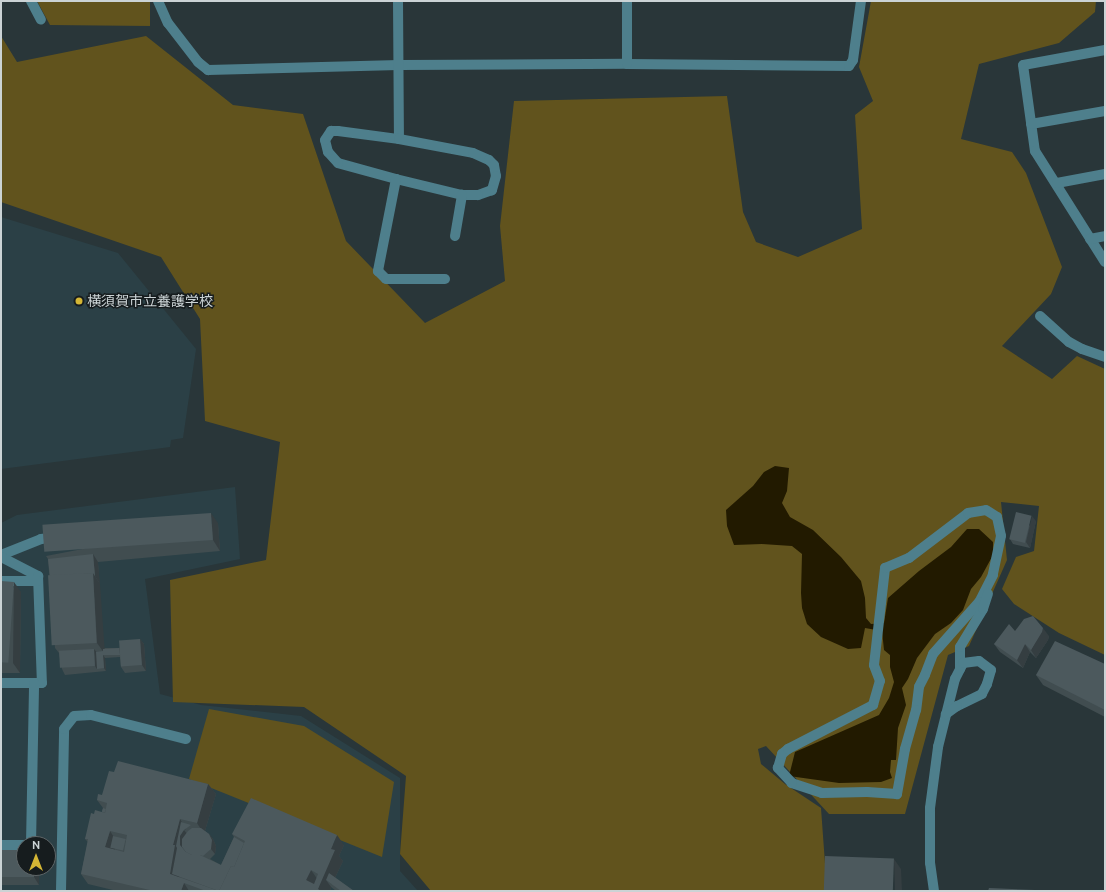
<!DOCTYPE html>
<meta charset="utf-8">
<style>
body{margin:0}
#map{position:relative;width:1106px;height:892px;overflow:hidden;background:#293639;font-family:Ubuntu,"Noto Sans JP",sans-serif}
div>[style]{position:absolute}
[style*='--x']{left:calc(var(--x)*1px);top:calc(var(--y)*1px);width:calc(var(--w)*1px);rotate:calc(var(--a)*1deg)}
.built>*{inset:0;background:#2b4046}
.green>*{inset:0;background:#61531d}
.water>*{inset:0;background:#221a00}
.minor>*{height:10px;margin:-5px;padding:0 5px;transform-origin:5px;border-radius:5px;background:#4e7f8c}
.wall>*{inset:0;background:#414d50}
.shaded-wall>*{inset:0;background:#353e41}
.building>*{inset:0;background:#4c595d;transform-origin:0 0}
.dots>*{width:11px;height:11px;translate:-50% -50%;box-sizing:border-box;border:2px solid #161c1e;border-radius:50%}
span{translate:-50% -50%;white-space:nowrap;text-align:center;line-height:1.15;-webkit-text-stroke:3px #161c1e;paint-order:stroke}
.poi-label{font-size:14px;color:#cbd3d5}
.left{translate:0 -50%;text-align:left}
.frame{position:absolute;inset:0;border:2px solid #cbd3d5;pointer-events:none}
.north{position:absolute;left:16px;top:836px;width:40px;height:40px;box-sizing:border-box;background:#161c1e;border:1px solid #5e6567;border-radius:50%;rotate:0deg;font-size:11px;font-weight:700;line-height:16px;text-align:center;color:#cbd3d5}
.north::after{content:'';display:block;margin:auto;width:14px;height:18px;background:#d4b635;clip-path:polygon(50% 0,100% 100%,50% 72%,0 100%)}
</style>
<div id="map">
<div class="built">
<div style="clip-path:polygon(1px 217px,118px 253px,196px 349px,183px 438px,171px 440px,170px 447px,1px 469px)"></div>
<div style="clip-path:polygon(evenodd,235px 487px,240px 559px,145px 579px,160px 694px,201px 705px,301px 716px,400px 778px,400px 871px,418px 891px,1px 891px,1px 523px,17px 515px,235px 487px,24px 844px,48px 844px,48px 868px,24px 868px,24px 844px)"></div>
</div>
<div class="green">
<div style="clip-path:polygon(37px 1px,150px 1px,150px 26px,50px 25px)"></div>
<div style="clip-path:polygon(871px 1px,1096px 1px,1095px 12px,1059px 43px,979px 64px,961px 139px,1012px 152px,1026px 173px,1062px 267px,1051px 294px,1002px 346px,1052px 379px,1077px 356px,1105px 369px,1105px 655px,1059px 633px,1014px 604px,1002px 589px,1016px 557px,1034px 551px,1039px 506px,1001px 502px,1007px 560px,969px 646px,948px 655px,905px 814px,829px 814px,766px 746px,758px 749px,761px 764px,785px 784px,821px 808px,827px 891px,431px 891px,400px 854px,406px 776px,304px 707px,173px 702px,170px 580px,266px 560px,280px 442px,205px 421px,200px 319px,161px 257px,1px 202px,1px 36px,17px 62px,146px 36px,233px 105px,303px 114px,346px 241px,425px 323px,505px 281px,500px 226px,514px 101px,727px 96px,743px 212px,756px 242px,798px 257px,862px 229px,855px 115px,873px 101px,859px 67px)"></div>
<div style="clip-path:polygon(209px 709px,304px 726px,394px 782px,382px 857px,189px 779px)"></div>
</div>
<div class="water">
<div style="clip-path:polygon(775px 466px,789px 468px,787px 491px,782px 503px,790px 517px,813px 530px,841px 557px,861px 581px,865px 598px,866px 618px,871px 624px,884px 623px,888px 598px,919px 571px,951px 547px,967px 529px,979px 529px,993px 542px,993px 555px,981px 577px,971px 589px,963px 610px,951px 623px,935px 634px,917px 658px,908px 679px,902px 688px,906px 705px,898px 728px,896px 760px,891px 760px,890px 772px,892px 778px,881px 782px,839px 783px,789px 776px,795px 752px,879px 715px,889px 698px,894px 682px,890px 667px,890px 655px,884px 650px,882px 631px,865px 628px,861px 648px,848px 649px,821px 637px,807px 624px,802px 608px,801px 593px,802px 554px,792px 546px,762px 544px,734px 545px,727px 526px,726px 510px,753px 486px,764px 472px)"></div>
</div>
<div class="minor">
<div style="--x:31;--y:1;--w:21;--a:62"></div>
<div style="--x:158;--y:1;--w:24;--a:66"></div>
<div style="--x:168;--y:23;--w:49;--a:52.4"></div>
<div style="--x:198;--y:62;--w:13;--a:39"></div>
<div style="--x:208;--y:70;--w:191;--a:-1.5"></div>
<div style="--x:399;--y:65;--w:228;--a:-0.3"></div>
<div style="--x:627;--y:64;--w:222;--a:0.5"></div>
<div style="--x:849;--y:66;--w:7;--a:-56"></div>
<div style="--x:853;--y:60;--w:60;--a:-82.3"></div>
<div style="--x:398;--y:1;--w:138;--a:89.6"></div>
<div style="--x:1105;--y:50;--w:83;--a:169.6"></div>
<div style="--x:1023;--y:65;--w:87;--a:82.1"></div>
<div style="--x:1035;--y:151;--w:131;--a:57.8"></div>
<div style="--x:627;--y:64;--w:63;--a:-90"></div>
<div style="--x:1031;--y:124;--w:75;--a:-10"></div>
<div style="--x:331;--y:131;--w:7;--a:0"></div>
<div style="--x:338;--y:131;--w:62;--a:7.5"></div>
<div style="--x:399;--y:139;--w:75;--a:10.7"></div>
<div style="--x:473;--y:153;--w:17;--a:24"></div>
<div style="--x:489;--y:160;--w:7;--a:45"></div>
<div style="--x:494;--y:165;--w:11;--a:80"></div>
<div style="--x:496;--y:176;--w:15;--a:106"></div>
<div style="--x:492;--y:190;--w:15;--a:160"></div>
<div style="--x:478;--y:195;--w:16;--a:180"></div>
<div style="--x:462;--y:195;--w:68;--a:-166.4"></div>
<div style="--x:396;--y:179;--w:60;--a:-164.6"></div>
<div style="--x:338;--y:163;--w:15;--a:-132"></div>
<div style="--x:328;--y:152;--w:12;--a:-104"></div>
<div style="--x:325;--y:140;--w:11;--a:-56"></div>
<div style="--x:396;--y:179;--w:94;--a:101.1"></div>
<div style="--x:378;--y:271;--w:11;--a:45"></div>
<div style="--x:386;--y:279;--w:59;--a:0"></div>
<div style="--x:1057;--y:183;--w:49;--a:-10.6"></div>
<div style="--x:455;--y:236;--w:42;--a:-80.3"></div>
<div style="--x:1090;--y:239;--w:15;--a:-11"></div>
<div style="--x:1040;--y:316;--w:39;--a:42"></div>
<div style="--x:1069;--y:342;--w:15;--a:28"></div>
<div style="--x:1082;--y:349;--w:24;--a:19"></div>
<div style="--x:986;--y:510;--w:13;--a:32"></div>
<div style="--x:997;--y:517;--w:19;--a:78"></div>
<div style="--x:1001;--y:536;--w:40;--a:102"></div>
<div style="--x:993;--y:575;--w:30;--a:117"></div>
<div style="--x:979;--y:602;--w:69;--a:131.5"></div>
<div style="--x:933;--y:654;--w:22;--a:111"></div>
<div style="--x:925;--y:675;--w:13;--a:117"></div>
<div style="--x:919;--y:687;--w:23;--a:97"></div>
<div style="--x:916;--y:710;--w:41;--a:105.8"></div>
<div style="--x:905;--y:749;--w:46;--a:100.1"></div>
<div style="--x:897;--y:794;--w:30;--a:-176"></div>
<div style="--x:867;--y:792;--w:45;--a:178.7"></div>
<div style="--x:822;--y:793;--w:32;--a:-162"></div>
<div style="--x:792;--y:783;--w:21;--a:-133"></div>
<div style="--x:778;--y:768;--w:15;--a:-74"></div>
<div style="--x:782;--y:754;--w:8;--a:-40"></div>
<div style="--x:788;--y:749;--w:96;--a:-27.4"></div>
<div style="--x:873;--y:705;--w:25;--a:-74"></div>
<div style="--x:880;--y:681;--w:17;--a:-111"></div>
<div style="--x:874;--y:665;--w:98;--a:-83.5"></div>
<div style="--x:885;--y:568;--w:26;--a:-23"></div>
<div style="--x:909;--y:558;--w:74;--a:-37.3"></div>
<div style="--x:968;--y:513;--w:18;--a:-9"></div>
<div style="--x:1;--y:555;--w:43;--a:-21.8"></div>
<div style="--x:41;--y:539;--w:17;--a:-7"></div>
<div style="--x:1;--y:557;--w:42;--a:27.2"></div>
<div style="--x:38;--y:576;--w:107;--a:87.9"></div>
<div style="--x:42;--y:683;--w:41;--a:180"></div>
<div style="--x:1;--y:581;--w:37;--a:0"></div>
<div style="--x:960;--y:669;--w:22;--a:-90"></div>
<div style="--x:960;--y:647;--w:44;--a:-58.8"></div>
<div style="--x:983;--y:609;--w:16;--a:-72"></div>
<div style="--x:31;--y:844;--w:161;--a:-88.9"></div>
<div style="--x:1;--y:845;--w:23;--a:0"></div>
<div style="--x:61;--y:891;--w:162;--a:-88.9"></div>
<div style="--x:64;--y:729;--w:16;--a:-52"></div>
<div style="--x:74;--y:716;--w:17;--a:-3"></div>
<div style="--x:91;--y:715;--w:98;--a:14.2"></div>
<div style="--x:934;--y:891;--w:28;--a:-98"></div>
<div style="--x:930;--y:863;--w:55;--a:-90"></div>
<div style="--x:930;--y:808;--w:62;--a:-82.5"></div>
<div style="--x:938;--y:747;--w:70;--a:-76"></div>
<div style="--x:955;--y:679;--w:18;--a:-63"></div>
<div style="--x:963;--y:663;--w:16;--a:-7"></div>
<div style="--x:979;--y:661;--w:15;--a:37"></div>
<div style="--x:991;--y:670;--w:15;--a:106"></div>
<div style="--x:987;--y:684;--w:11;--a:117"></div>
<div style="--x:982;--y:694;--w:28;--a:154"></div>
<div style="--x:957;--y:706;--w:14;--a:144"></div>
</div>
<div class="wall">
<div style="clip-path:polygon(1036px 521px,1030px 548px,1013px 544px,1010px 539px)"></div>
<div style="clip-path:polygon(218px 523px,220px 551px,98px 562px,104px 648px,119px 648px,140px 639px,144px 644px,146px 671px,125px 673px,121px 667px,120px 657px,105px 658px,106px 671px,65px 675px,62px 669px,59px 653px,55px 648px,48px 559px,46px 556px)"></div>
<div style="clip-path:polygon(1px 581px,21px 592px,20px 673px,1px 673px)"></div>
<div style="clip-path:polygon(1015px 631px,1049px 636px,1048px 640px,1036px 658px,1030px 652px,1023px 668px,1000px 652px,994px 644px)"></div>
<div style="clip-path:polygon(1105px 664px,1105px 717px,1043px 685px,1036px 675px)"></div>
<div style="clip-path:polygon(114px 772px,208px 784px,216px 794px,205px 831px,209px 834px,213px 839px,216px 846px,215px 854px,210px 859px,221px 865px,234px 837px,232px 834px,344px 845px,339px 856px,343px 861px,335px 878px,354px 891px,336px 891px,331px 887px,330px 891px,117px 891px,88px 884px,81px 874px,88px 842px,85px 839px,94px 814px,102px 812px,103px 808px,97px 800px,102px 795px)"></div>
<div style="clip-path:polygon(1px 850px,39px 868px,39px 885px,1px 885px)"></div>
</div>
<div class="shaded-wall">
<div style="clip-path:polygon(211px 513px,218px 523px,220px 551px,213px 540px)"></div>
<div style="clip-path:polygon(1032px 516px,1036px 521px,1030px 548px,1026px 542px)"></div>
<div style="clip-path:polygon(93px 554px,98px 562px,100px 584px,95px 576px)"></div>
<div style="clip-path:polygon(93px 573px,100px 584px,105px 654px,97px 643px)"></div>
<div style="clip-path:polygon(14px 582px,21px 592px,20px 673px,13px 663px)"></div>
<div style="clip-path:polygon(1043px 628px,1049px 636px,1048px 640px,1036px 658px,1031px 650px)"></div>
<div style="clip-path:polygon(140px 639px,144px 644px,146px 671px,142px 665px)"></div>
<div style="clip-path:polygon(1025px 644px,1030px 652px,1023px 668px,1017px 660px)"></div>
<div style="clip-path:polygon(94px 649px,98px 654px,97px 669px,95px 666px)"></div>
<div style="clip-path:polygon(103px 655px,105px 658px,106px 671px,104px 668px)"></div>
<div style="clip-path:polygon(208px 784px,216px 794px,204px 834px,197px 823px)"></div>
<div style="clip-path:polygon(180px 819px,186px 829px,184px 830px,190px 838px,179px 878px,170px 874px,173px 845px)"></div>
<div style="clip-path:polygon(110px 831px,117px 842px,114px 853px,105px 847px)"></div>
<div style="clip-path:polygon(209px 834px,213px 839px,216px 846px,215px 854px,211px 849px)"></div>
<div style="clip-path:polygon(337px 835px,344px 845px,339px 856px,343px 861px,332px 884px,326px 880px,331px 887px,330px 891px,319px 891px,318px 889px,331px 849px)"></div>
<div style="clip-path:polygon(894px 859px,901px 869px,902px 891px,895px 891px)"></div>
<div style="clip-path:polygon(34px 868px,39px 868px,39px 885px,34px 877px)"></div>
<div style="clip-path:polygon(311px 870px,318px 880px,314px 889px,306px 880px)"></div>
<div style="clip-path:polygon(184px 883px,189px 891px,181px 891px)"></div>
</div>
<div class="building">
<div style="left:1016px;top:512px;width:16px;height:28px;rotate:14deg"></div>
<div style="left:211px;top:513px;width:27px;height:169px;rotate:86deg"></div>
<div style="clip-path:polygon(93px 554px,95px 576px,93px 573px,50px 577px,48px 559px)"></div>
<div style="left:93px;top:573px;width:70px;height:45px;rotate:87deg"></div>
<div style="left:1px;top:581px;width:13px;height:81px;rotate:4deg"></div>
<div style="clip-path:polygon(1033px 616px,1043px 628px,1042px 632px,1031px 650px,1025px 644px,1017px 660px,994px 644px,1009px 624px,1015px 631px,1024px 619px)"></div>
<div style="left:140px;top:639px;width:26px;height:21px;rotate:86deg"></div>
<div style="clip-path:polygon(1055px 641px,1105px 664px,1105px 710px,1036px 675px)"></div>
<div style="clip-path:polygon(119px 648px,120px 655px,103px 655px,104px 668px,97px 669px,96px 652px,103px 651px,103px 649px)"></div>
<div style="left:94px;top:649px;width:17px;height:35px;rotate:87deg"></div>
<div style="clip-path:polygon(evenodd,118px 761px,208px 784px,197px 823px,180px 819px,173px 845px,175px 845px,170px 874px,219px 891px,231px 866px,234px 867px,245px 841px,232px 834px,251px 798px,337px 835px,331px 849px,335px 850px,318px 889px,321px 891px,206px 891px,184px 883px,181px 891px,154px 891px,81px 874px,88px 839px,85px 839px,91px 813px,94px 814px,95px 810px,105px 813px,107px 803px,97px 800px,98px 794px,102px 795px,109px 771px,114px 772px,118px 761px,110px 831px,127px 835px,124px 852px,105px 847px,110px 831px,118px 761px,311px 870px,318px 874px,314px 884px,306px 880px,311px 870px)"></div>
<div style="left:103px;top:808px;width:3px;height:4px;rotate:18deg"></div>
<div style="clip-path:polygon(181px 822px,191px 825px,184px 830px,180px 836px,180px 845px,186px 852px,192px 855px,200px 855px,221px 865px,234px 837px,244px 843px,234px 867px,231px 866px,219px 891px,172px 874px,177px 848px,176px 846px)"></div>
<div style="clip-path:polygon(192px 828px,201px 828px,209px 834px,212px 840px,211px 849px,203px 856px,200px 855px,192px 855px,186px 852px,182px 847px,182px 839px,188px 831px)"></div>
<div style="left:113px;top:836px;width:13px;height:12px;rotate:13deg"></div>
<div style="clip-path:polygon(1px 850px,24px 850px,24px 868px,34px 868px,34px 877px,1px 877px)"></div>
<div style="left:825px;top:856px;width:69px;height:35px;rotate:2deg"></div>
<div style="clip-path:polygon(329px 873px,354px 891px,341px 891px,326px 880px)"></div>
<div style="clip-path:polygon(989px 888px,1035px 890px,1035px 891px,988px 891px)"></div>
</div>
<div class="dots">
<div style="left:79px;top:301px;background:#d4b635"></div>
</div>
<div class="poi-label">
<span class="left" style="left:87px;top:301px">横須賀市立養護学校</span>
</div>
<div class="frame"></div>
<div class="north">N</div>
</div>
